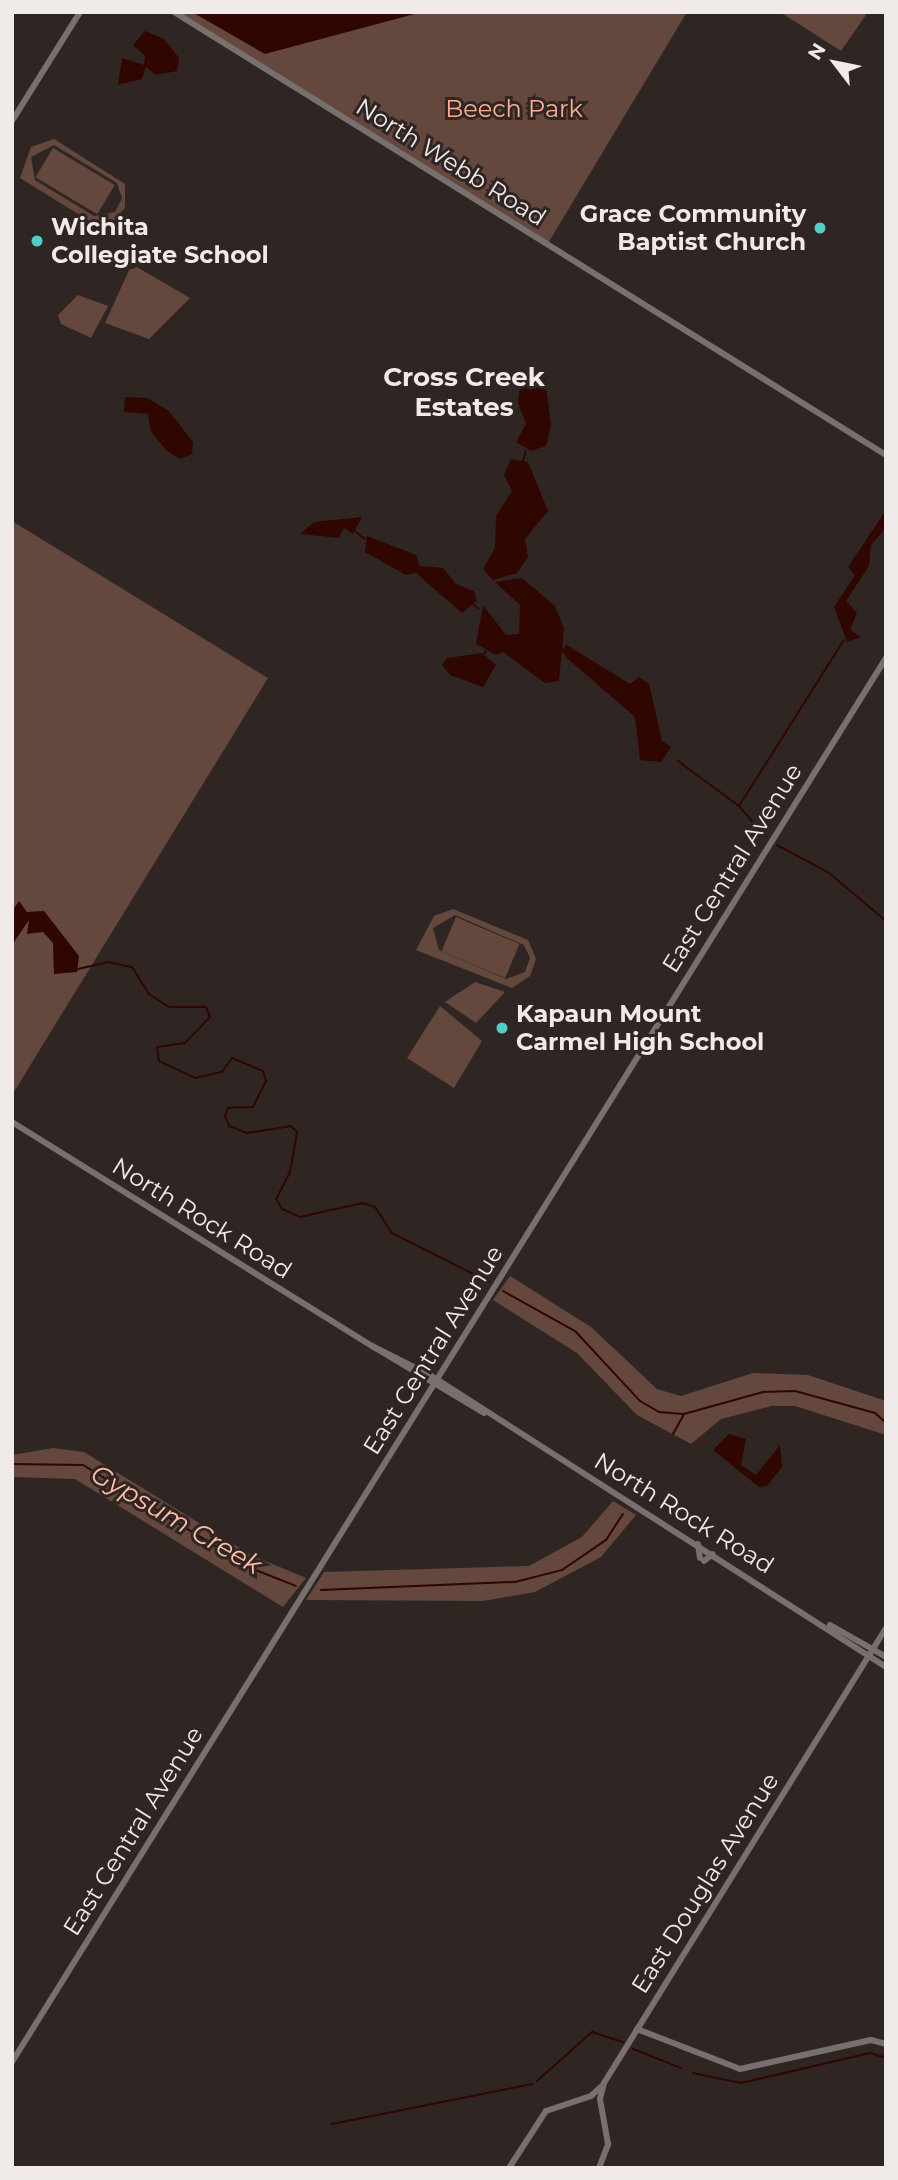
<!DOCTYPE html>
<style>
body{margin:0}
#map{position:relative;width:898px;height:2180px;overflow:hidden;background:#2f2623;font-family:Montserrat,sans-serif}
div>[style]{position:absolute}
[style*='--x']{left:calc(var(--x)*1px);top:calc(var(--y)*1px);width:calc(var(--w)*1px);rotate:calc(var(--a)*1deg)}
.green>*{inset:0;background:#64473d;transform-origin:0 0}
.water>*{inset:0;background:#2f0600}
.stream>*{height:2px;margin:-1px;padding:0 1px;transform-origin:1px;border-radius:1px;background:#2f0600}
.secondary>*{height:6px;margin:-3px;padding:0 3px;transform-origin:3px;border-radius:3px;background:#78706e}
.dots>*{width:19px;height:19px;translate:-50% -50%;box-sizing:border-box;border:4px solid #2f2623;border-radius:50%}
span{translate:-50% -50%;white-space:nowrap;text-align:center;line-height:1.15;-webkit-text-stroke:6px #2f2623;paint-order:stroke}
.park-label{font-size:24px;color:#fdae91}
.street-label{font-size:24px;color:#f0eae8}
.poi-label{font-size:24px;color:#f0eae8;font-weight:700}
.right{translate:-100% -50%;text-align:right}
.left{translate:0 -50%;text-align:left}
.neighbourhood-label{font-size:26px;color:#f0eae8;font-weight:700}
.water-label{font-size:26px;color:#ffbfa8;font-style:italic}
.frame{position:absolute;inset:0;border:14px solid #f0eae8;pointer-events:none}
.north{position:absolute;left:800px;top:28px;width:70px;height:70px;-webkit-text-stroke:5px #2f2623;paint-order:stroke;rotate:302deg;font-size:19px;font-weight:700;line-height:28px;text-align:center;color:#f0eae8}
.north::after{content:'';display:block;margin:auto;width:24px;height:32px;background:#f0eae8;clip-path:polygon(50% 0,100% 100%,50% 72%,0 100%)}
</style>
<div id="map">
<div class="green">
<div style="clip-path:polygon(175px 12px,687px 12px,547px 245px)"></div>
<div style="clip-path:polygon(780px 12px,868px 12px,841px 51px)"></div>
<div style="clip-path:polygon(evenodd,54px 139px,125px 184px,125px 208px,104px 230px,20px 178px,31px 147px,54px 139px,54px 145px,117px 183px,122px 198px,115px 212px,94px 216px,35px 180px,31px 157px,54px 145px)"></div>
<div style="left:53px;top:148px;width:72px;height:34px;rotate:31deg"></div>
<div style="clip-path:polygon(137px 267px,190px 298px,149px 339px,105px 323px,129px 270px)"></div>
<div style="clip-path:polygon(78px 295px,108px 306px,91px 338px,61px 324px,58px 315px)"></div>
<div style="clip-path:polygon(12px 521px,268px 678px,12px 1095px)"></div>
<div style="clip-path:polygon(evenodd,453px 909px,528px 940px,536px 959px,530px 976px,512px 988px,416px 950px,434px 916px,453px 909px,455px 915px,524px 945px,530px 958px,525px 972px,506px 979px,439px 950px,433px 928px,455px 915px)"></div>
<div style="left:456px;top:917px;width:69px;height:37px;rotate:23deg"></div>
<div style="clip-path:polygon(475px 982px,505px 992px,476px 1023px,445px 1002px)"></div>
<div style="clip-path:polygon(440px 1006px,482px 1041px,454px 1088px,407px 1058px)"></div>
<div style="clip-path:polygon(510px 1276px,591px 1327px,657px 1389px,681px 1396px,753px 1373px,808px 1375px,886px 1401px,886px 1435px,795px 1406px,772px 1406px,721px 1419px,691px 1444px,637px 1415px,577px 1353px,493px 1300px)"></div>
<div style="clip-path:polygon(53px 1448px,84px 1452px,251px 1555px,306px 1578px,283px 1607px,75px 1479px,12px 1477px,12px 1455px)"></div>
<div style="clip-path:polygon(613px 1501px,636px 1515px,601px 1557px,535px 1592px,483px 1601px,306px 1600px,324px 1572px,529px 1566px,582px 1537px)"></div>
</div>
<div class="water">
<div style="clip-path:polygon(192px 12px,422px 12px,265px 54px)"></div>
<div style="clip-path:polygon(145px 31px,164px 39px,179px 58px,177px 71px,156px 75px,146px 67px,142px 79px,118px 85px,122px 58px,144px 65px,145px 56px,133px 45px)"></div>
<div style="clip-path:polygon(533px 378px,545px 379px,551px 425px,546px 446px,531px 451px,516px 442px,526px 424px,518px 403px,521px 380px,532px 389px)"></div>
<div style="clip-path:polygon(125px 397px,147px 398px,169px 411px,193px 442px,192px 454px,180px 459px,167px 451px,151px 432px,148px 414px,124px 412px)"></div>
<div style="clip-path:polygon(511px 459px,528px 462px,548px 511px,525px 539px,528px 557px,517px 573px,493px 580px,483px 569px,495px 548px,496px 516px,512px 491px,504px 475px)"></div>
<div style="clip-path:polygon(886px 510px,886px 528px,871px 545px,869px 566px,846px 601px,857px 613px,850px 630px,861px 637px,847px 642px,834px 607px,855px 575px,848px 567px)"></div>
<div style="clip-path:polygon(362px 517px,353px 534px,344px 528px,339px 538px,300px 534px,314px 522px)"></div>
<div style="clip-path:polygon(367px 536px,416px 555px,420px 566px,443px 568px,456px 584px,474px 591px,477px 601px,462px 613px,416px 573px,406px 575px,365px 552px)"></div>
<div style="clip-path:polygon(522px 578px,555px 606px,564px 628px,559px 681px,545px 683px,503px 652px,496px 655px,476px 644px,483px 605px,506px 635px,519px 634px,520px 605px,495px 582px)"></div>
<div style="clip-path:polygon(567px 645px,630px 684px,639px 677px,649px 684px,662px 741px,671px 747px,661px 762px,640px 760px,635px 717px,567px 658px,561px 650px)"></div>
<div style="clip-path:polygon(482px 653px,496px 665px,483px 687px,450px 675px,442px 665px,447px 658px)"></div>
<div style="clip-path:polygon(19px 901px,27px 912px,44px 911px,79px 956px,77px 972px,54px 974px,53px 943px,43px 932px,27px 934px,29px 920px,12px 945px,12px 911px)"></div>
<div style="clip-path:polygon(729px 1434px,746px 1439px,741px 1465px,756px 1475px,780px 1445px,782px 1467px,767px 1486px,759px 1487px,713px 1450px)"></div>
</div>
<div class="stream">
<div style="--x:523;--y:461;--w:11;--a:-75"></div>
<div style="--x:356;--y:532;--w:11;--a:38"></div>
<div style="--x:474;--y:605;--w:6;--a:39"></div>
<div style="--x:484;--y:654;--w:4;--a:-56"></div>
<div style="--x:678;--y:761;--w:76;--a:36.4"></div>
<div style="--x:739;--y:806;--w:40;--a:49"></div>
<div style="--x:739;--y:806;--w:196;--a:-57.7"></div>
<div style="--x:777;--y:845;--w:59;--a:28.3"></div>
<div style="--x:829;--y:873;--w:75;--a:40.1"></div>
<div style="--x:78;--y:969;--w:31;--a:-13"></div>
<div style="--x:108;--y:962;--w:25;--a:12"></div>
<div style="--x:132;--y:967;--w:32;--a:58"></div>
<div style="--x:149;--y:994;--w:24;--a:33"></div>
<div style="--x:169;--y:1007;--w:37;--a:0"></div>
<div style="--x:206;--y:1007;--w:11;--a:68"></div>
<div style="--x:210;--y:1017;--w:36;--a:134"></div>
<div style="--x:185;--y:1043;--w:28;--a:172"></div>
<div style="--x:157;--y:1047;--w:14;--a:82"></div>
<div style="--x:159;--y:1061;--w:40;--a:25"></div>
<div style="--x:195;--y:1078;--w:28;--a:-13"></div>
<div style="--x:222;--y:1072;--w:17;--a:-54"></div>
<div style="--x:232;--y:1058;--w:34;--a:23"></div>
<div style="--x:263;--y:1071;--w:10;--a:73"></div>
<div style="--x:266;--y:1081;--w:29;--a:117"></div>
<div style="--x:253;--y:1107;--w:25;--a:178"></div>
<div style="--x:228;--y:1108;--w:9;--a:111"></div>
<div style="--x:225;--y:1116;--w:11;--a:68"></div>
<div style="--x:229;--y:1126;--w:19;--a:21"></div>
<div style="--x:247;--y:1133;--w:45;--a:-9"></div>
<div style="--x:291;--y:1126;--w:8;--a:45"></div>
<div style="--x:297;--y:1132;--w:41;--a:99.9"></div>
<div style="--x:290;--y:1172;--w:30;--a:117"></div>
<div style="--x:276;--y:1199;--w:12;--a:59"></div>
<div style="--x:282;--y:1209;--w:20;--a:24"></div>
<div style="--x:300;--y:1217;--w:64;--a:-12.7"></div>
<div style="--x:362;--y:1203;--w:14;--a:17"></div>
<div style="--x:375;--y:1207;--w:31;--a:57"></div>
<div style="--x:392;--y:1233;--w:109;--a:26.8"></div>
<div style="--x:503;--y:1291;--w:82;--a:29.1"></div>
<div style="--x:575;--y:1331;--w:96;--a:47.1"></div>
<div style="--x:640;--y:1401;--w:22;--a:30"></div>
<div style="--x:659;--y:1412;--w:24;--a:5"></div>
<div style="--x:673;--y:1434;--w:23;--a:-61"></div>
<div style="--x:684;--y:1414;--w:82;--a:-15.6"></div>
<div style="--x:763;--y:1392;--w:32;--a:-2"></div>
<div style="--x:795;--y:1391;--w:83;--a:15.4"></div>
<div style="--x:875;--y:1413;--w:15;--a:42"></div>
<div style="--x:12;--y:1464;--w:71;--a:0.8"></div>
<div style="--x:83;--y:1465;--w:199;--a:31.5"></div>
<div style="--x:253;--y:1569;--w:46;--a:21.6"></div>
<div style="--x:321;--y:1590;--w:194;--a:-2.4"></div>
<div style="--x:515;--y:1582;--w:49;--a:-14.3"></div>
<div style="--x:562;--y:1570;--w:53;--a:-34.3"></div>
<div style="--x:606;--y:1540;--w:31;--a:-57"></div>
<div style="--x:633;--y:2049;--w:52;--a:21.6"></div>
<div style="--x:693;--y:2073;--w:49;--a:11.8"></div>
<div style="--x:741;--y:2083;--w:132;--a:-13.1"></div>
<div style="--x:870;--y:2053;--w:17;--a:17"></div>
<div style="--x:537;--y:2081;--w:74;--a:-41.7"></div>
<div style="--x:592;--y:2032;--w:33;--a:18"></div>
<div style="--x:332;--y:2124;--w:204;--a:-11.3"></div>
</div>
<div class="secondary">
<div style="--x:174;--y:12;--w:839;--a:31.89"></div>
<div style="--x:12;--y:121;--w:128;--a:-58"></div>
<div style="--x:12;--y:1122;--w:424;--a:31.9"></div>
<div style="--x:484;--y:1413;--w:131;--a:-149.1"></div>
<div style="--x:372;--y:1346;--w:65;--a:26.6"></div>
<div style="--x:430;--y:1375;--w:541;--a:32.63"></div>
<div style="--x:698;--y:1544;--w:14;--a:82"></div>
<div style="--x:704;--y:1561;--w:11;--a:-38"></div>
<div style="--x:830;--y:1625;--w:64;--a:29.7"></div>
<div style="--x:637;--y:2029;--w:110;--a:21.2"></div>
<div style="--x:740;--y:2069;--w:134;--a:-12.5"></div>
<div style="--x:871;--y:2040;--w:16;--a:15"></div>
<div style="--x:12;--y:2062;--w:1654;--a:-58.1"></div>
<div style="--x:509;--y:2168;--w:68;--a:-57"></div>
<div style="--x:546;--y:2111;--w:47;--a:-18.4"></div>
<div style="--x:591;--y:2096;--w:16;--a:-43"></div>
<div style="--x:599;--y:2168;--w:26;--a:-69"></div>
<div style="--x:608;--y:2144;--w:46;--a:-100.1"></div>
<div style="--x:600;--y:2099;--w:16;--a:-76"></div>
<div style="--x:604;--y:2083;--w:535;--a:-58.21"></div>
</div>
<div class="dots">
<div style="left:820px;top:228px;background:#54cdc8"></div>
<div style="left:37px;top:241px;background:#54cdc8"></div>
<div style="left:502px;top:1028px;background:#54cdc8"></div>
</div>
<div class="park-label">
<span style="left:514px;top:109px">Beech Park</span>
</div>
<div class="street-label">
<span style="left:451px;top:162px;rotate:32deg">North Webb Road</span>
<span style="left:732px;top:868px;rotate:-58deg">East Central Avenue</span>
<span style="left:202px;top:1218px;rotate:32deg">North Rock Road</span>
<span style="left:433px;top:1350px;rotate:-58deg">East Central Avenue</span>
<span style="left:684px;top:1513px;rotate:32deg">North Rock Road</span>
<span style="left:133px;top:1831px;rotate:-58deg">East Central Avenue</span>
<span style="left:705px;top:1883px;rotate:-58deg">East Douglas Avenue</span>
</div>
<div class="poi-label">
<span class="right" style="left:806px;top:228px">Grace Community<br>Baptist Church</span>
<span class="left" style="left:51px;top:241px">Wichita<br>Collegiate School</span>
<span class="left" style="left:516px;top:1028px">Kapaun Mount<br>Carmel High School</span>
</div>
<div class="neighbourhood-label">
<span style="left:464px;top:393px">Cross Creek<br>Estates</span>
</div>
<div class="water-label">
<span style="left:176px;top:1520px;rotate:30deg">Gypsum Creek</span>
</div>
<div class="frame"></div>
<div class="north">N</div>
</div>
